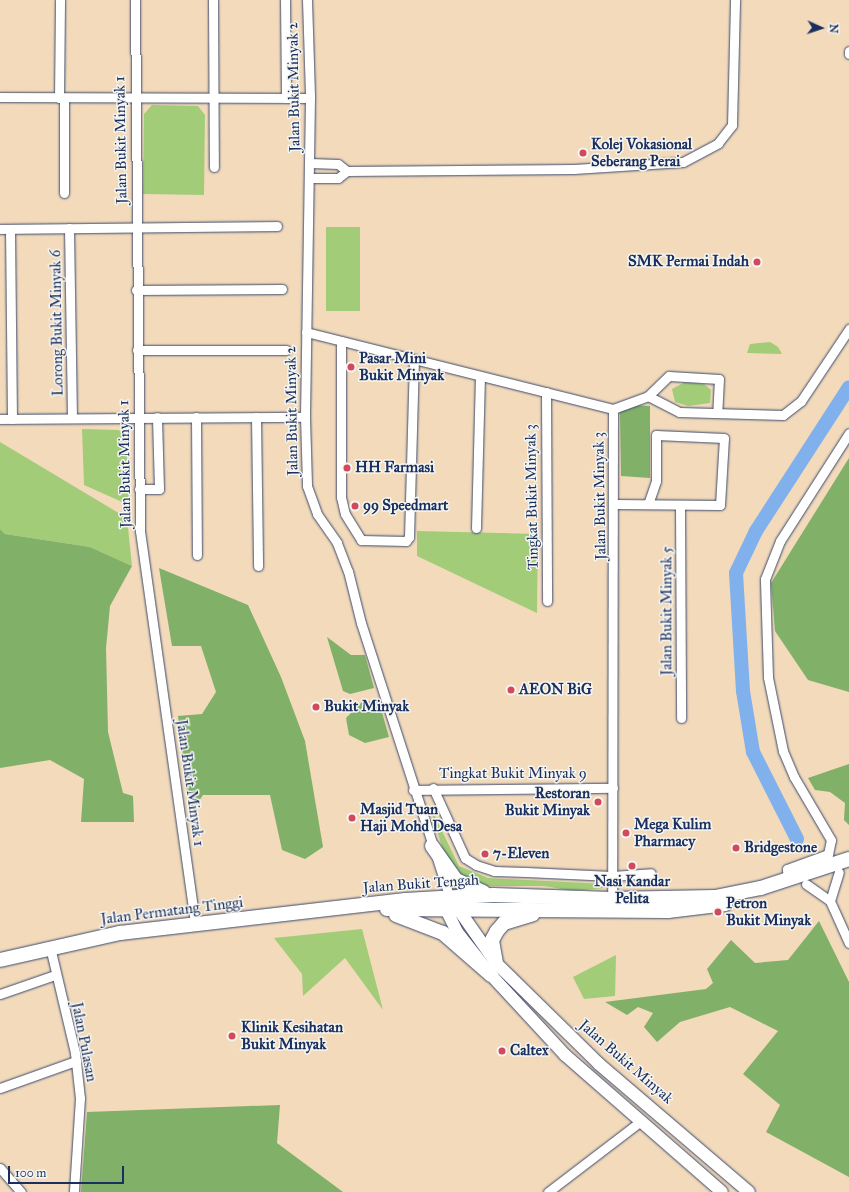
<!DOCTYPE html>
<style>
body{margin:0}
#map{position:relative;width:849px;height:1192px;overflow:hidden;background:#f2dabb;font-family:"IM FELL Great Primer",serif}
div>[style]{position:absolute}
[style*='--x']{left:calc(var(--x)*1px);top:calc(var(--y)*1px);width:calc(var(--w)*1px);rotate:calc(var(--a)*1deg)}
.green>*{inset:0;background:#a2cc78;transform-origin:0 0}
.forest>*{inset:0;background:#81b068}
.river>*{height:14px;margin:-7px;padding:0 7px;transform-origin:7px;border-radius:7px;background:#81b1ec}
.roads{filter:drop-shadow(0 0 1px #3b496c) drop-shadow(0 0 1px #3b496c)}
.minor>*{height:9px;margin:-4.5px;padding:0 4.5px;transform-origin:4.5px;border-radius:4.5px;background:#fff}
.secondary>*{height:12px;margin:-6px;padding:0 6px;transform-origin:6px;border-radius:6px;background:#fff}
.trunk>*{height:14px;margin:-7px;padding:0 7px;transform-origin:7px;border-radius:7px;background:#fff}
.dots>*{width:11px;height:11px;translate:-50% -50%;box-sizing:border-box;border:2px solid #f6f6f2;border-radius:50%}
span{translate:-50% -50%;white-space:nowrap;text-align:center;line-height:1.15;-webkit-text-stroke:3px #f6f6f2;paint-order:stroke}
.street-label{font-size:15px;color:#1b2f5e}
.poi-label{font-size:15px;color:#1b2f5e;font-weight:700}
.left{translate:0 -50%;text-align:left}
.right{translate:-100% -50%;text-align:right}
.north{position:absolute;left:801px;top:8px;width:40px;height:40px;-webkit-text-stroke:3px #f6f6f2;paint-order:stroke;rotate:93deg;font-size:11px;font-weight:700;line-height:16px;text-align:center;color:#1b2f5e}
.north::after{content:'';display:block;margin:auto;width:14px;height:18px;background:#1b2f5e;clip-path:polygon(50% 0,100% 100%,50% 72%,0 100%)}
.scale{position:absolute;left:8px;top:1166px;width:116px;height:18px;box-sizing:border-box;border:2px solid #1b2f5e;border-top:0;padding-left:5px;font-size:12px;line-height:14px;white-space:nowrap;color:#1b2f5e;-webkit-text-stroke:3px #f6f6f2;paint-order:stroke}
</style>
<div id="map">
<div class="green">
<div style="clip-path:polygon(152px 105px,198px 106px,205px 115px,204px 195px,143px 194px,144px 114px)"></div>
<div style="left:326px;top:227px;width:34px;height:84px"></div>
<div style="clip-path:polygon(770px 342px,778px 347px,782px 354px,747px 353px,750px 344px)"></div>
<div style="clip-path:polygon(685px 382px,704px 384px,711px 390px,710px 403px,688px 406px,675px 402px,672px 389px)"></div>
<div style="clip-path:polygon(82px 429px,119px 430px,126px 437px,129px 505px,84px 485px)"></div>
<div style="clip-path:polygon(0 442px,127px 518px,132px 566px,90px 547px,5px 534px,0 529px)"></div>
<div style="clip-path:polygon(417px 531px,538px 534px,537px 613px,417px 556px)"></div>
<div style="clip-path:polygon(429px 804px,459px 866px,488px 878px,605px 884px,605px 888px,573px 891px,544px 886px,469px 886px,446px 860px)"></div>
<div style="clip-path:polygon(362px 929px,383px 1010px,345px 958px,303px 996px,302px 974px,274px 938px)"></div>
<div style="clip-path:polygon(616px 955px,615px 996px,584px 999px,573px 977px)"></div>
</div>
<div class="forest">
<div style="clip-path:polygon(631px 405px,650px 406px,650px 478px,621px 476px,620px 411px)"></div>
<div style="clip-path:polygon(849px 458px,849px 692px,808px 680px,775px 631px,771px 583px)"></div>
<div style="clip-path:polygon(0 529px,5px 534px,90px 547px,132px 566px,110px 606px,106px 648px,108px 732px,123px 793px,133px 796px,134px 822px,81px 822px,84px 779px,50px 760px,0 768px)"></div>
<div style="clip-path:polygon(159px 568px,248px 605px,281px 677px,305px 741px,323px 847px,305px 859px,282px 850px,270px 795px,203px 795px,195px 807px,189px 808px,178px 716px,202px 714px,216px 692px,201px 646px,172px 646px)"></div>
<div style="clip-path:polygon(327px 637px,351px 655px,365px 655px,374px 688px,350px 694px,343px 691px)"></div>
<div style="clip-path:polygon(363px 701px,379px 702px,389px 737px,365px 743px,349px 735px,346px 718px)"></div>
<div style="clip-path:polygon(849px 764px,849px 825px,844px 820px,845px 803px,830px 792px,815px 790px,808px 778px)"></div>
<div style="clip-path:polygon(819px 921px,849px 982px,849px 1177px,766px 1132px,780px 1105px,743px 1074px,778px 1031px,730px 1007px,680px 1022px,657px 1042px,644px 1027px,653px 1013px,638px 1007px,627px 1015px,605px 1002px,706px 989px,713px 983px,707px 969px,731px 940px,755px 963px,788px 960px)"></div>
<div style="clip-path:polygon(280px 1105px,277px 1143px,343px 1192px,81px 1192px,87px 1112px)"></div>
</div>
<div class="river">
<div style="--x:797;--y:839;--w:97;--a:-116.8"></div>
<div style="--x:753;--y:752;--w:62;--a:-99.3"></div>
<div style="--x:743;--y:691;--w:118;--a:-93.4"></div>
<div style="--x:736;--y:573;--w:47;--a:-64.5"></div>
<div style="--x:756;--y:531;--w:171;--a:-57.1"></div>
</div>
<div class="roads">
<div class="minor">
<div style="--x:135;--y:0;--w:531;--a:89.46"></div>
<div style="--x:140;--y:531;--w:397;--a:82"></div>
<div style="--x:213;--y:0;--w:167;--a:89.7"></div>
<div style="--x:285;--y:0;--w:98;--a:89.4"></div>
<div style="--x:307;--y:0;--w:98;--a:88.2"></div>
<div style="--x:310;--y:98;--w:319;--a:90.9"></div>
<div style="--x:305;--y:417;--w:69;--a:88.3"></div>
<div style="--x:307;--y:486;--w:30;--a:70"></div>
<div style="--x:317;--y:514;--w:35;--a:55"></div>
<div style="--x:337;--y:543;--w:30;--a:69"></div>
<div style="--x:348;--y:571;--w:54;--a:76"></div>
<div style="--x:361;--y:623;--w:290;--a:72.1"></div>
<div style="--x:849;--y:51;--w:3;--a:90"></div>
<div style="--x:0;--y:97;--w:310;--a:0.2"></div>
<div style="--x:59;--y:98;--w:98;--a:-89.4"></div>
<div style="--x:310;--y:163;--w:28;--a:2"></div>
<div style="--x:338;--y:164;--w:11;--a:38"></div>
<div style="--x:310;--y:178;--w:28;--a:0"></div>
<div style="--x:338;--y:178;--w:11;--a:-38"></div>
<div style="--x:347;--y:171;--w:227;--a:-0.5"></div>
<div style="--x:574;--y:169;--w:109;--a:-3.7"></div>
<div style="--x:683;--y:162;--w:40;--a:-28"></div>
<div style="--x:718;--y:143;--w:23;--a:-52"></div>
<div style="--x:732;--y:125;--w:125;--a:-88.6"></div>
<div style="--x:64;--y:193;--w:95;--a:-90"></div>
<div style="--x:69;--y:228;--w:190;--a:89.1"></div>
<div style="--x:0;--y:229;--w:277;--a:-0.6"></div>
<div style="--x:10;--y:229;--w:190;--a:89.4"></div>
<div style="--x:136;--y:290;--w:146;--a:-0.4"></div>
<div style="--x:306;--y:332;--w:317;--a:14.1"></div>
<div style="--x:613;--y:409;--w:490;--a:90.1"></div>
<div style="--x:341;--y:341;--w:156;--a:90"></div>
<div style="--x:341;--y:497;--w:17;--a:77"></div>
<div style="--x:345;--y:514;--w:31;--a:58"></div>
<div style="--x:361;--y:540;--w:45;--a:1.3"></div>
<div style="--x:406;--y:541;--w:5;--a:-53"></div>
<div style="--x:409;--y:537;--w:178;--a:-88.4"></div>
<div style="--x:137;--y:350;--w:149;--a:0"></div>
<div style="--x:546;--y:392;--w:209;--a:89.7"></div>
<div style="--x:648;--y:396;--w:29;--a:-44"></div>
<div style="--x:669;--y:376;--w:50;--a:3.4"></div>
<div style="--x:719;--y:379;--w:33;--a:93"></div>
<div style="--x:613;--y:409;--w:37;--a:-20"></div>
<div style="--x:648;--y:396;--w:35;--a:27"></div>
<div style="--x:679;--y:412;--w:104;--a:1.7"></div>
<div style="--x:783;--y:415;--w:23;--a:-38"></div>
<div style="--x:801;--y:401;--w:87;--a:-56.3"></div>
<div style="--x:196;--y:417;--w:138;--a:89.6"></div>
<div style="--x:256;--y:417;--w:149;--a:89.2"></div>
<div style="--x:0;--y:419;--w:305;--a:-0.4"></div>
<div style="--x:139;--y:489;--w:20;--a:0"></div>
<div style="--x:159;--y:489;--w:72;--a:-91.6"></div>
<div style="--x:615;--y:504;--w:105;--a:0.5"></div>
<div style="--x:720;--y:505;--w:67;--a:-86.6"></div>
<div style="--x:724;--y:438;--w:68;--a:-177.5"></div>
<div style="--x:656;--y:435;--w:46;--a:90"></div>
<div style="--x:656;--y:481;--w:24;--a:109"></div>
<div style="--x:680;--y:505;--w:213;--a:89.7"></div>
<div style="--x:476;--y:528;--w:152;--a:-88.5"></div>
<div style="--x:433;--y:788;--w:77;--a:65.4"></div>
<div style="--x:465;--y:858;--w:13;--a:32"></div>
<div style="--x:476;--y:865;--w:19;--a:18"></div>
<div style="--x:494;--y:871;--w:32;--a:2"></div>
<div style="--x:526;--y:872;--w:86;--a:2.7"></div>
<div style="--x:612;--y:876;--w:39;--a:-4"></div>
<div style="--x:413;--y:790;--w:200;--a:-0.6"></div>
<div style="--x:788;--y:879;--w:10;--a:-96"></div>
<div style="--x:787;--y:869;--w:44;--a:-20.1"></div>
<div style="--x:828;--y:854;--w:14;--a:-78"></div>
<div style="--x:831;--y:840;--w:73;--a:-120.4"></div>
<div style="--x:794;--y:777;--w:28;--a:-113"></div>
<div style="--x:783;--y:751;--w:76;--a:-101.5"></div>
<div style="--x:768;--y:677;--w:98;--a:-91.8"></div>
<div style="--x:765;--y:579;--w:41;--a:-68.5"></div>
<div style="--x:780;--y:541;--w:128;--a:-57.4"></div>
<div style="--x:806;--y:884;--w:29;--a:35"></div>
<div style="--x:830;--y:901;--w:46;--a:65.7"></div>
<div style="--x:830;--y:901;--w:30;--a:-73"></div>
<div style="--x:50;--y:947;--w:109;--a:76.7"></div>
<div style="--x:75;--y:1053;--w:45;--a:83.7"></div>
<div style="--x:80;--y:1098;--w:94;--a:93.7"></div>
<div style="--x:0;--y:994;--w:58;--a:-19.1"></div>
<div style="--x:0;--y:1088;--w:81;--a:-19.6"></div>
<div style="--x:0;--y:1168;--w:32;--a:49"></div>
<div style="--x:548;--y:1192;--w:117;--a:-37.4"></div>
</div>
<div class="secondary">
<div style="--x:442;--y:901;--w:34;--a:64"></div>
<div style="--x:457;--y:932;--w:55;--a:51.7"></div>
<div style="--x:491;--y:975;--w:109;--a:47.2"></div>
<div style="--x:565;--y:1055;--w:208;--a:41.1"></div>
<div style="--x:454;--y:903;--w:73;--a:55"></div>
<div style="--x:496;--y:963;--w:144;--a:44.4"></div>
<div style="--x:599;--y:1064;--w:197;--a:40.5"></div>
</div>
<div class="trunk">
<div style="--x:432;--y:846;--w:42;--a:54.8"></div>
<div style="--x:456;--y:880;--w:30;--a:24"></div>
<div style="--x:387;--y:909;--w:281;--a:0.4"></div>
<div style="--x:668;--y:911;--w:58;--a:-6.9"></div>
<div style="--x:396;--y:915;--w:50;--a:21"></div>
<div style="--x:443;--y:933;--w:64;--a:41.2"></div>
<div style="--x:0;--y:960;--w:123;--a:-12.7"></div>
<div style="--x:120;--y:933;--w:287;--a:-6.6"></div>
<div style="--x:405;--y:900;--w:88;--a:-3.3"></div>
<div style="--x:493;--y:895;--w:119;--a:1.9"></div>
<div style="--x:612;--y:899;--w:103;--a:-1.1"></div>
<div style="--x:715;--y:897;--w:47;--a:-11.1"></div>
<div style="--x:761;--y:888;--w:93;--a:-18.2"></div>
<div style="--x:496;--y:963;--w:23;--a:-100"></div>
<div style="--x:492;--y:940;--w:10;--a:-61"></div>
<div style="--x:497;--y:931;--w:11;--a:-49"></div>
<div style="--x:504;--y:923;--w:30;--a:-17"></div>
</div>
</div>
<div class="dots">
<div style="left:583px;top:153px;background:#d1495b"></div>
<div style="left:757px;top:262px;background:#d1495b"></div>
<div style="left:351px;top:367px;background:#d1495b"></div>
<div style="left:347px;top:468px;background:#d1495b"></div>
<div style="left:355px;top:506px;background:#d1495b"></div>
<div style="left:511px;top:690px;background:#d1495b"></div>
<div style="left:316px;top:707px;background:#d1495b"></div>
<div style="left:598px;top:802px;background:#d1495b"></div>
<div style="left:352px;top:818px;background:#d1495b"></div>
<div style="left:626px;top:833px;background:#d1495b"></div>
<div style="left:736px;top:848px;background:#d1495b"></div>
<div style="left:485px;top:854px;background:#d1495b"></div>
<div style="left:632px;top:866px;background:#d1495b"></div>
<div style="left:718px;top:912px;background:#d1495b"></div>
<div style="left:232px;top:1036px;background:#d1495b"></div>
<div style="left:502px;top:1051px;background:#d1495b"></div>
</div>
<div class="street-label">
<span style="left:294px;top:87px;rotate:-91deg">Jalan Bukit Minyak 2</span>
<span style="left:121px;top:140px;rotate:-91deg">Jalan Bukit Minyak 1</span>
<span style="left:57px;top:323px;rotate:-91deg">Lorong Bukit Minyak 6</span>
<span style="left:292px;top:411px;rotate:-91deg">Jalan Bukit Minyak 2</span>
<span style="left:125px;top:464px;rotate:-91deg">Jalan Bukit Minyak 1</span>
<span style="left:600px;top:496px;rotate:-91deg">Jalan Bukit Minyak 3</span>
<span style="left:532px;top:497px;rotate:-91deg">Tingkat Bukit Minyak 3</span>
<span style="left:667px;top:611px;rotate:-90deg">Jalan Bukit Minyak 5</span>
<span style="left:513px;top:774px">Tingkat Bukit Minyak 9</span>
<span style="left:190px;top:783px;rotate:82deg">Jalan Bukit Minyak 1</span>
<span style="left:421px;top:884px;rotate:-4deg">Jalan Bukit Tengah</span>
<span style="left:172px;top:911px;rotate:-7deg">Jalan Permatang Tinggi</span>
<span style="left:84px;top:1042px;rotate:79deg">Jalan Pulasan</span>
<span style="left:626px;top:1062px;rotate:41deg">Jalan Bukit Minyak</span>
</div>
<div class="poi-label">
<span class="left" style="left:591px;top:153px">Kolej Vokasional<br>Seberang Perai</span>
<span class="right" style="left:749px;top:262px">SMK Permai Indah</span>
<span class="left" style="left:359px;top:367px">Pasar Mini<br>Bukit Minyak</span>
<span class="left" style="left:355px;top:468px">HH Farmasi</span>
<span class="left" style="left:363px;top:506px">99 Speedmart</span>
<span class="left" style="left:519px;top:690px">AEON BiG</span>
<span class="left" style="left:324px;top:707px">Bukit Minyak</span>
<span class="right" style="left:590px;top:802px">Restoran<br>Bukit Minyak</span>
<span class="left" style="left:360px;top:818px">Masjid Tuan<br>Haji Mohd Desa</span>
<span class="left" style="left:634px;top:833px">Mega Kulim<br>Pharmacy</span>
<span class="left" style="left:744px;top:848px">Bridgestone</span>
<span class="left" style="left:493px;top:854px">7-Eleven</span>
<span style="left:632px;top:890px">Nasi Kandar<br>Pelita</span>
<span class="left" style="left:726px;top:912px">Petron<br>Bukit Minyak</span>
<span class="left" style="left:241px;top:1036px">Klinik Kesihatan<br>Bukit Minyak</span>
<span class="left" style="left:510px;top:1051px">Caltex</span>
</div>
<div class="north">N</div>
<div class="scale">100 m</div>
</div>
